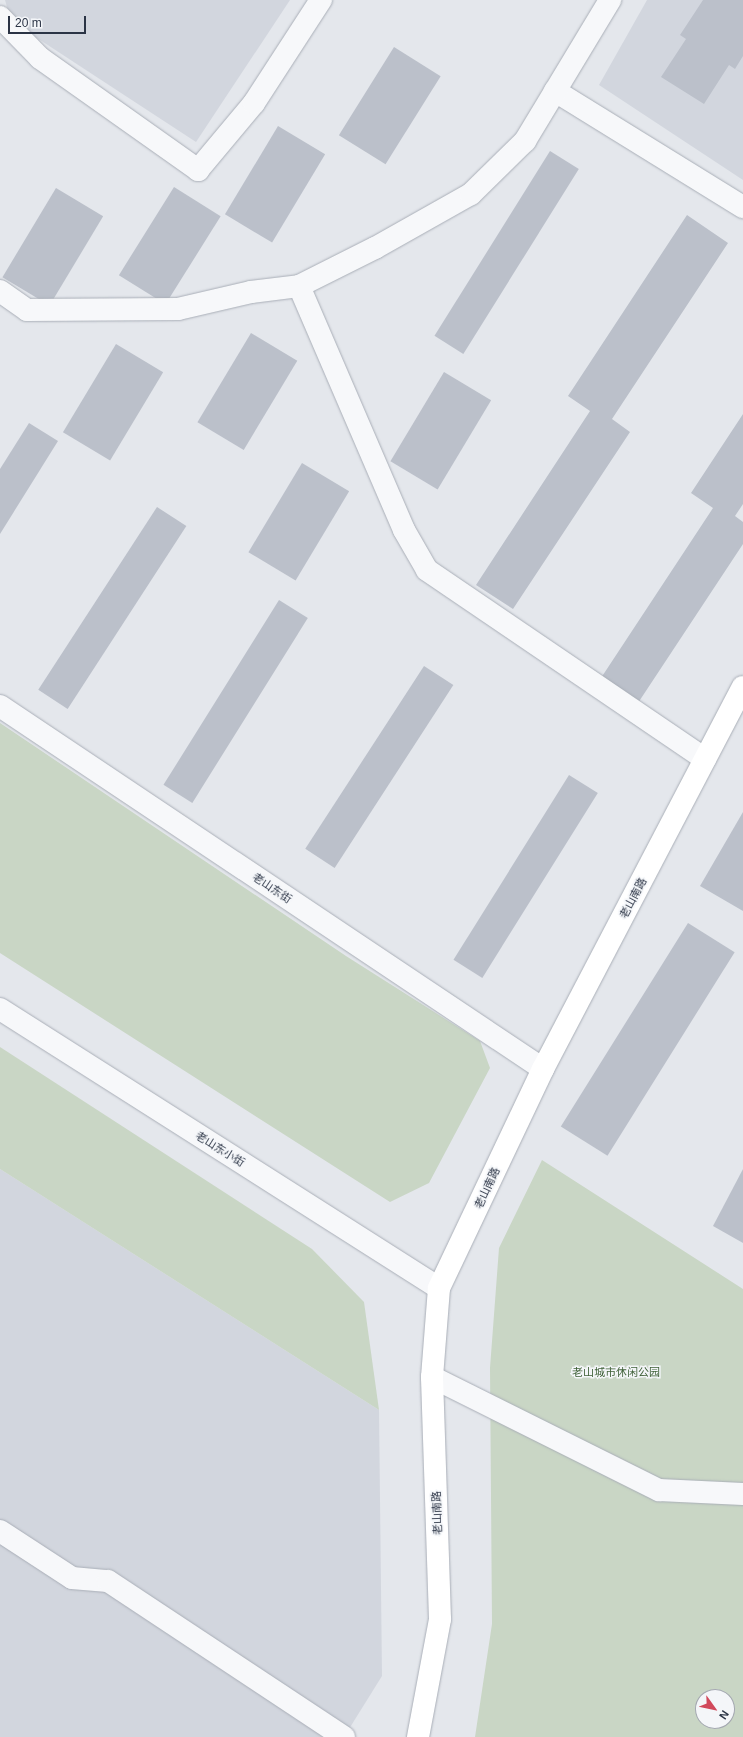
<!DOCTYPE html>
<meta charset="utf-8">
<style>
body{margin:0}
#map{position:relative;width:743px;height:1737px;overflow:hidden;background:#e4e7ec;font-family:Helvetica,"Noto Sans SC",sans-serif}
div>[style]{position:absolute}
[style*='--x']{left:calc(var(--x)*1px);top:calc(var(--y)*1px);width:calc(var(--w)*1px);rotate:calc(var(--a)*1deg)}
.built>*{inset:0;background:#d2d6de}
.green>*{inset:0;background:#c9d6c5}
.building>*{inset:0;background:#bbc0ca;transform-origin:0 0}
.roads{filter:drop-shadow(0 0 1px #a9aeb7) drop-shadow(0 0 1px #a9aeb7)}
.minor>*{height:22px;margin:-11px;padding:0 11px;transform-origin:11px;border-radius:11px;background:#f7f8fa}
.major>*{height:22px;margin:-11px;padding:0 11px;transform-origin:11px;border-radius:11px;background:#fff}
span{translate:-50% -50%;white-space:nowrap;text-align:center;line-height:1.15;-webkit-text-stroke:3px #f4f6f9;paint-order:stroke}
.street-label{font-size:11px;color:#2b3445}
.park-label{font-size:11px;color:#3f6138}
.north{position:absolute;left:695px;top:1689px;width:40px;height:40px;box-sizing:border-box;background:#f4f6f9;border:1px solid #a4a8b1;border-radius:50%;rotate:123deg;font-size:11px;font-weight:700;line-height:16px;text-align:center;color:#2b3445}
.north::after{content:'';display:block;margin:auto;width:14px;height:18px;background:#d1495b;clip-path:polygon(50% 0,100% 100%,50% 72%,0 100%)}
.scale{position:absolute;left:8px;top:16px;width:78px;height:18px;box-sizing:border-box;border:2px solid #2b3445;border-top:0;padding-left:5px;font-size:12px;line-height:14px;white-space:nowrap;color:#2b3445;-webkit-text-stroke:3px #f4f6f9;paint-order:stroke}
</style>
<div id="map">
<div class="built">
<div style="clip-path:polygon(5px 0,290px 0,196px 142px,11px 21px)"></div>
<div style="clip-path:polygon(647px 0,743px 0,743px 180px,599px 85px)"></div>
<div style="clip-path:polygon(0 1169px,379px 1410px,382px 1676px,344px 1737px,0 1737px)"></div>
</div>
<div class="green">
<div style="clip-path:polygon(0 723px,346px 956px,480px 1041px,490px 1068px,429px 1183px,390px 1202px,0 953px)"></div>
<div style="clip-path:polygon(0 1047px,312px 1249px,364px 1302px,379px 1410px,0 1169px)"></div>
<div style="clip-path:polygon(evenodd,542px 1160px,743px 1289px,743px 1737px,475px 1737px,492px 1624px,490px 1368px,499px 1248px,542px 1160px,703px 1697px,727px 1697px,727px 1721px,703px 1721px,703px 1697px)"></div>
</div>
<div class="building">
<div style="clip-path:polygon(703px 0,743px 0,743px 56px,735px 69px,729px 65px,704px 104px,661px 77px,686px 39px,680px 35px)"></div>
<div style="left:394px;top:47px;width:55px;height:104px;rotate:32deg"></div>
<div style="left:278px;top:126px;width:55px;height:103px;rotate:31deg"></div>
<div style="left:550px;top:151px;width:34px;height:218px;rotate:32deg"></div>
<div style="left:174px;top:187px;width:55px;height:104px;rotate:32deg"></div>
<div style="left:56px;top:188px;width:55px;height:104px;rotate:31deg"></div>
<div style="clip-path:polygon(687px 215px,728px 243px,612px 419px,630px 432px,513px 609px,476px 585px,590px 411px,568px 396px)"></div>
<div style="left:251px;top:333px;width:54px;height:104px;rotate:31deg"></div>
<div style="left:116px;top:344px;width:55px;height:103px;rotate:31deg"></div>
<div style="left:444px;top:372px;width:55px;height:104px;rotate:31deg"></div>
<div style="clip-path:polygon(743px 414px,743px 504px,735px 516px,743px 522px,743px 544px,636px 706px,599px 681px,713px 508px,691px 493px)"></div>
<div style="clip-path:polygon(29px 423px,58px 441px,0 534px,0 469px)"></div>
<div style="left:302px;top:463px;width:55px;height:104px;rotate:31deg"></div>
<div style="left:157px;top:507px;width:35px;height:218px;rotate:33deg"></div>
<div style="left:279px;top:600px;width:34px;height:218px;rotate:32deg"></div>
<div style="left:424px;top:666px;width:35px;height:218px;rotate:33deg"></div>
<div style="left:569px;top:775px;width:34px;height:218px;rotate:32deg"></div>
<div style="clip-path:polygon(743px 812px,743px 911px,700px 886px)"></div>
<div style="left:688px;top:923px;width:55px;height:240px;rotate:32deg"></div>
<div style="clip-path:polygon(743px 1169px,743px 1243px,713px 1226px)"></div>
</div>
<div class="roads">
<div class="minor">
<div style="--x:0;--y:17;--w:57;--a:45.7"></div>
<div style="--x:40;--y:58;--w:194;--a:35.3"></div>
<div style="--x:198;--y:170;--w:87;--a:-50.1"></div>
<div style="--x:254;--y:103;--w:123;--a:-57"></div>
<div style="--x:555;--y:91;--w:221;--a:31.7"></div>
<div style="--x:299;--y:286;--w:266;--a:66.7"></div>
<div style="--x:404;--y:530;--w:46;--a:60.1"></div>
<div style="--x:427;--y:570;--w:336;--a:34.2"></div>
<div style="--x:0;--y:291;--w:33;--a:35"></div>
<div style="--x:27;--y:310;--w:151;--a:-0.4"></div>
<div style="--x:178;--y:309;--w:75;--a:-13.1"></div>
<div style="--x:251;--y:292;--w:48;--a:-7.1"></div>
<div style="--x:299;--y:286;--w:85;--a:-26.6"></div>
<div style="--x:375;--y:248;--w:110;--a:-29.4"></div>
<div style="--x:471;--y:194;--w:76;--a:-44.5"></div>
<div style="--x:525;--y:141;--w:165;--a:-58.9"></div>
<div style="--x:0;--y:706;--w:653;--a:33.76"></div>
<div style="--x:0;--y:1009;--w:520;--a:32.44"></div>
<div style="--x:432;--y:1377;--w:254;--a:26.5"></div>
<div style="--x:659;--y:1490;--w:84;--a:2.7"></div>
<div style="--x:0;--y:1531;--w:86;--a:33.1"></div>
<div style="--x:72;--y:1578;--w:36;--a:5"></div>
<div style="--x:108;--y:1581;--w:283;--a:33.5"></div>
</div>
<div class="major">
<div style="--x:418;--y:1737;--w:120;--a:-79.4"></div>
<div style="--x:440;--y:1619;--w:242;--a:-91.9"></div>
<div style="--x:432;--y:1377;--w:89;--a:-85.5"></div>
<div style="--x:439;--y:1288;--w:242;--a:-64.6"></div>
<div style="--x:543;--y:1069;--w:431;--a:-62.4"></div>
</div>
</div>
<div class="street-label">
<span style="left:272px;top:888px;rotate:34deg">老山东街</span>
<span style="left:633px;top:898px;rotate:-62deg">老山南路</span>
<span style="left:220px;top:1149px;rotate:32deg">老山东小街</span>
<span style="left:487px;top:1188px;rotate:-65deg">老山南路</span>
<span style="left:437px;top:1513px;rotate:-92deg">老山南路</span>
</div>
<div class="park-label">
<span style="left:616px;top:1372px">老山城市休闲公园</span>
</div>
<div class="north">N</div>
<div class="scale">20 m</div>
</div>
